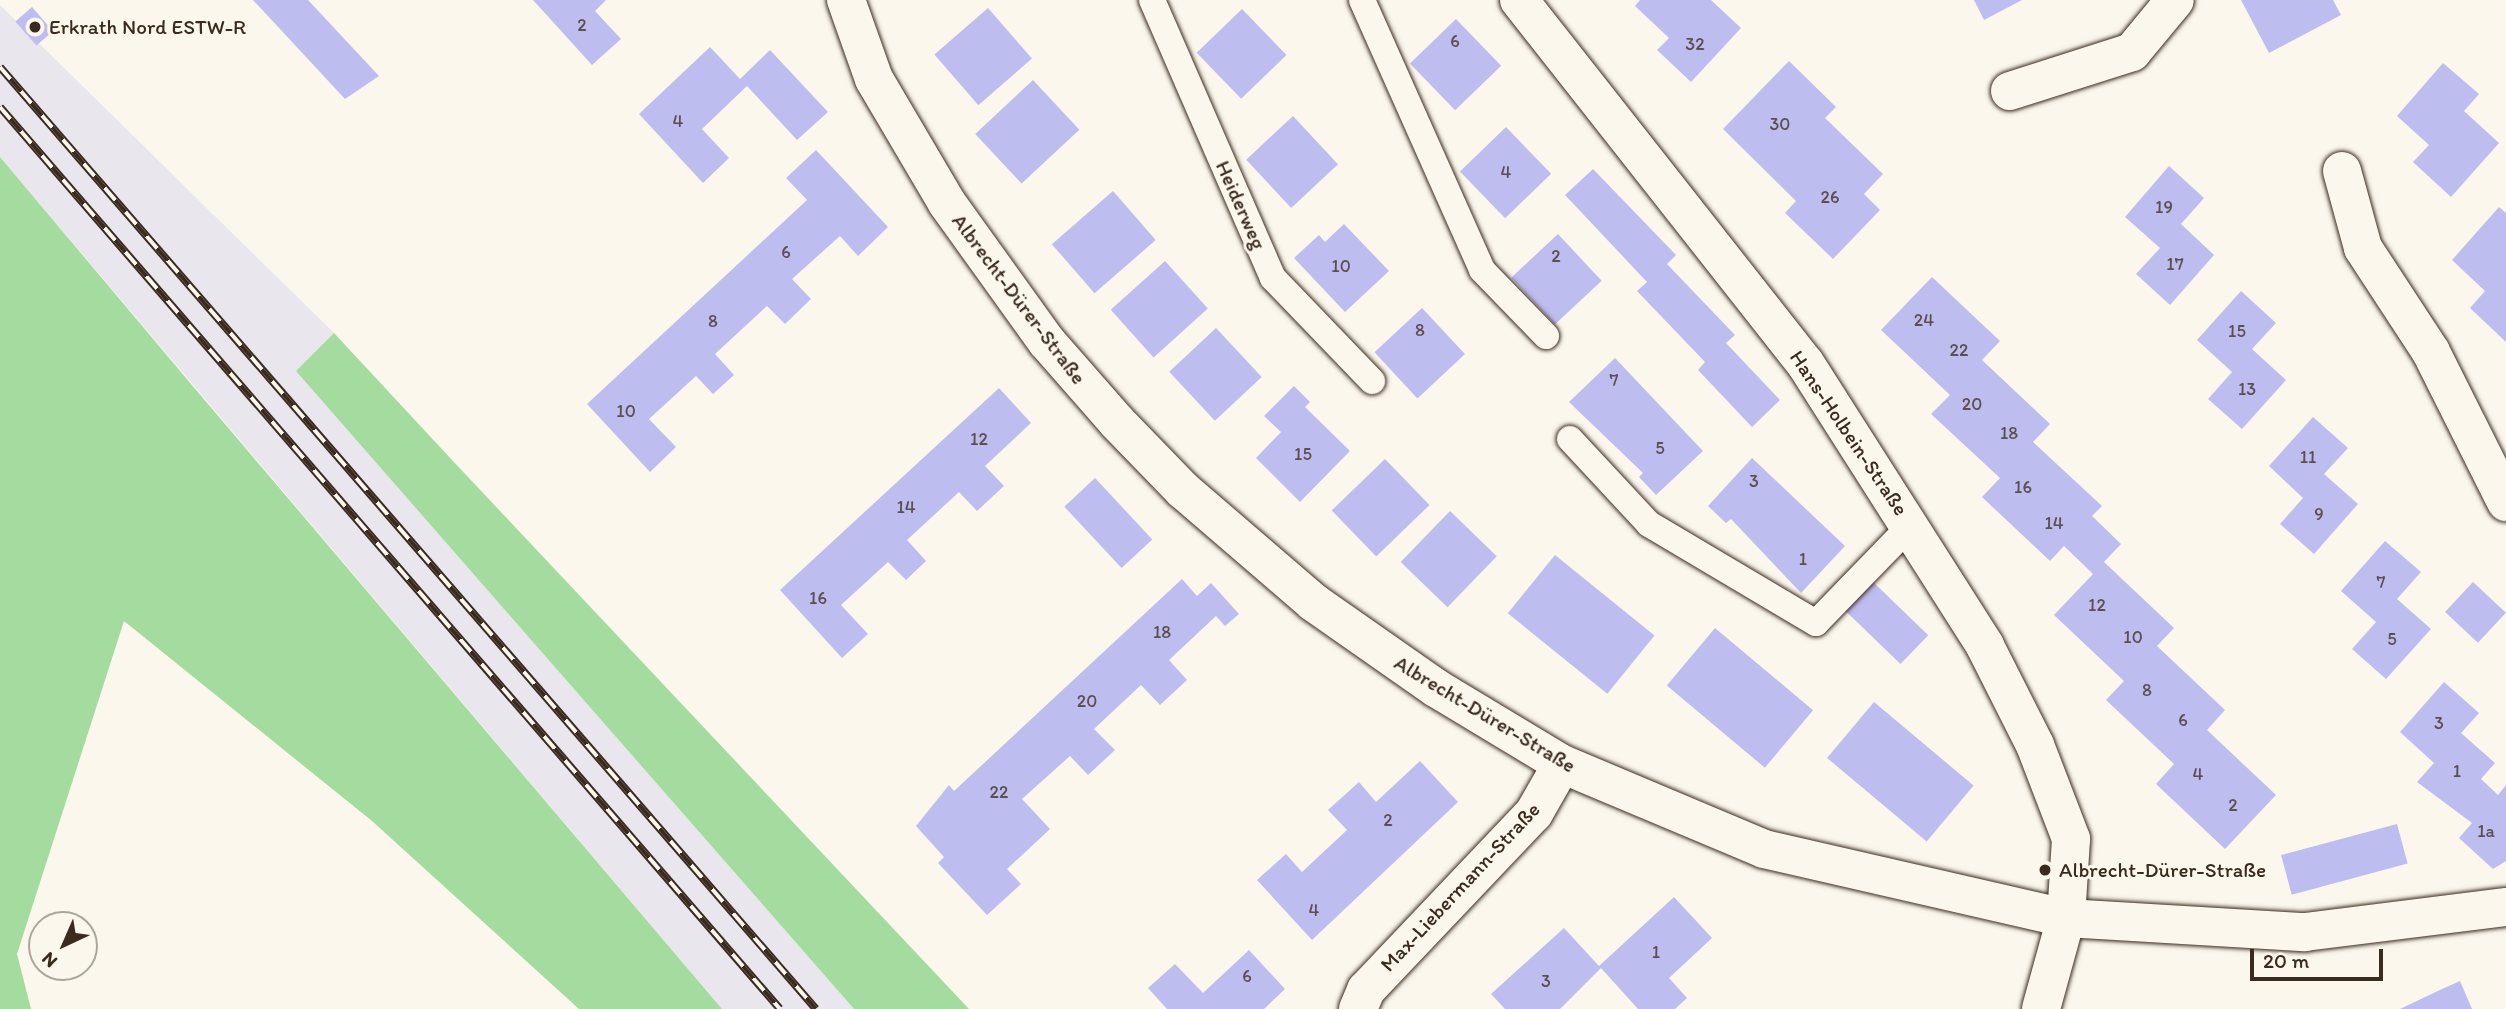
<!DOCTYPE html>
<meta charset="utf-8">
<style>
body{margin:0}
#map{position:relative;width:2506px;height:1009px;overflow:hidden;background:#fbf7ec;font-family:Itim,sans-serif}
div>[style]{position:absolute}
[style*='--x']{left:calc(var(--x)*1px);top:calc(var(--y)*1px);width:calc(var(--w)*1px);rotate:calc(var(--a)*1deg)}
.built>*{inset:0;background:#e9e6ed}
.green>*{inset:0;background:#a4db9f}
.building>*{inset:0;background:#bebdef;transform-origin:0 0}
.roads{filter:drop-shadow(0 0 2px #3b2a1e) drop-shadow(0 0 2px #3b2a1e)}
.service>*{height:26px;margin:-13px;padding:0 13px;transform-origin:13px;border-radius:13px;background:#fbf7ec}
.minor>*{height:38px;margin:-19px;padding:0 19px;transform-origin:19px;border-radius:19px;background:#fbf7ec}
.rail>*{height:8px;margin-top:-4px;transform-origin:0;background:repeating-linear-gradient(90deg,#fbf7ec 0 16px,#3b2a1e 0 32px);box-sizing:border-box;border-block:2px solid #3b2a1e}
.dots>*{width:19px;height:19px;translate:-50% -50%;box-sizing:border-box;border:4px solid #fbf7ec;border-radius:50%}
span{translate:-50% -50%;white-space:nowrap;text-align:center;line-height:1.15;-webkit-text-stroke:6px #fbf7ec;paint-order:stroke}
.number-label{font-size:18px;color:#5c4f52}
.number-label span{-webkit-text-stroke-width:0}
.poi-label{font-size:21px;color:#3b2a1e}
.left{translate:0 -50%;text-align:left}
.street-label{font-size:21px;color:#3b2a1e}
.north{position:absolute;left:28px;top:911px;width:70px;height:70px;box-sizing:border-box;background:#fbf7ec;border:2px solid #aea59a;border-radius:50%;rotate:224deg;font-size:19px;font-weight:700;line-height:28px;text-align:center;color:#3b2a1e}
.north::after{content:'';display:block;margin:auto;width:24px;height:32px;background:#3b2a1e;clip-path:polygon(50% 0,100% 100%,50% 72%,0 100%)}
.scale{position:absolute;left:2250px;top:949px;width:133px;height:32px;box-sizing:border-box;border:4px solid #3b2a1e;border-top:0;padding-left:9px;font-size:21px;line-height:24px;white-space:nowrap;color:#3b2a1e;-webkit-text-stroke:5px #fbf7ec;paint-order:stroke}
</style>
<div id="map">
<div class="built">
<div style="clip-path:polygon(0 5px,334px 333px,297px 371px,854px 1009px,722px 1009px,0 157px)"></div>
</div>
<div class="green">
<div style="clip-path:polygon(0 157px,191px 384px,722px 1009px,579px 1009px,372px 821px,124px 621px,17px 954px,31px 1009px,0 1009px)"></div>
<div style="clip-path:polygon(334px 333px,452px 460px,969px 1009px,854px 1009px,296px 371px)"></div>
</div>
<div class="building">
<div style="clip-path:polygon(253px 0,308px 0,379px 76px,345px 99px)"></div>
<div style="clip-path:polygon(533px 0,606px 0,595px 11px,621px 39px,592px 65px)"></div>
<div style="clip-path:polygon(1640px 0,1711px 0,1741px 28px,1691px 82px,1657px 50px,1669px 38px,1635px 6px)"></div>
<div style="clip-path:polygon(1974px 0,2022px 0,1984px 20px)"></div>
<div style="clip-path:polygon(2241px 0,2333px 0,2341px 15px,2269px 53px)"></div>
<div style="left:32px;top:7px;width:32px;height:22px;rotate:49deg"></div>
<div style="left:988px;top:8px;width:67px;height:71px;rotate:49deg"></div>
<div style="left:1242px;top:9px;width:64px;height:63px;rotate:46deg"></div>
<div style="left:1456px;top:19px;width:65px;height:64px;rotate:46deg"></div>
<div style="clip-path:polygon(710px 47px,740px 79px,770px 50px,828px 112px,797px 140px,747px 86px,702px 129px,729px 158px,703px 183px,639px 114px)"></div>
<div style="clip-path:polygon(1789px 61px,1836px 107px,1825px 118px,1883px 174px,1864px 194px,1880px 210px,1833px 259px,1785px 213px,1796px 201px,1723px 129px)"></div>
<div style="clip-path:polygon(2443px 63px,2479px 94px,2464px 111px,2499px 143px,2451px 197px,2413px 162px,2429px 145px,2397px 116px)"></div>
<div style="left:1033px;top:80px;width:68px;height:79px;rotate:47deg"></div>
<div style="left:1293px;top:116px;width:66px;height:64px;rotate:47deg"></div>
<div style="left:1506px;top:127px;width:65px;height:64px;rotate:46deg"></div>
<div style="clip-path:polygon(816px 150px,888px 227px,858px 256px,840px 236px,792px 279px,811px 299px,785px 324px,767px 306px,715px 354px,734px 375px,713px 394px,696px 376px,649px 419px,676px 447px,650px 472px,587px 404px,807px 200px,786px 178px)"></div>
<div style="clip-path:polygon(2169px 166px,2204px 198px,2181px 224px,2214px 255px,2170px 305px,2136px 274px,2160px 248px,2125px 217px)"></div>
<div style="clip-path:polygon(1593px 169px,1676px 255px,1667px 264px,1735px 335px,1726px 343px,1780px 400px,1752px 427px,1698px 370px,1705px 362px,1637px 291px,1647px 282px,1565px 195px)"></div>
<div style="left:1113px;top:191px;width:65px;height:81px;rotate:49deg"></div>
<div style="clip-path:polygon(2499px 207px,2506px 213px,2506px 342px,2470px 308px,2485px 291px,2452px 260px)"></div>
<div style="clip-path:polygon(1344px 224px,1389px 271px,1345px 312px,1294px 258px,1319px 235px,1325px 242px)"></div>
<div style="left:1558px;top:234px;width:64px;height:64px;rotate:47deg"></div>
<div style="left:1165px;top:261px;width:64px;height:73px;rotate:48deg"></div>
<div style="clip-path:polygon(1932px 277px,2000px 341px,1982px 360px,2050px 424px,2033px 442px,2102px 506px,2092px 516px,2121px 544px,2104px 562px,2174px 628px,2157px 646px,2225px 710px,2207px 730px,2276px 795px,2225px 849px,2156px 784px,2174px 764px,2106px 700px,2124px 681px,2054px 615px,2093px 574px,2064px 546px,2050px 561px,1982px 497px,2000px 478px,1931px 414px,1950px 395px,1881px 330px)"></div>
<div style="clip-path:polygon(2241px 291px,2276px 323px,2252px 349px,2286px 380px,2242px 429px,2208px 399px,2232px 372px,2197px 340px)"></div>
<div style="left:1422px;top:308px;width:63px;height:65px;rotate:47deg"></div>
<div style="left:1216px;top:328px;width:67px;height:64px;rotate:47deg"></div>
<div style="clip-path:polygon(1615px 358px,1703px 451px,1656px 495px,1639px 477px,1643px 473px,1569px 402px)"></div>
<div style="clip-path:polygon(1294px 386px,1310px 402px,1305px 407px,1350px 451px,1300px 502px,1256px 458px,1281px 432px,1264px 416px)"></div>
<div style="clip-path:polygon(999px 388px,1031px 423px,985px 466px,1004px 486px,977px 511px,959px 492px,907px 540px,926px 561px,906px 580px,888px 562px,841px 605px,868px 634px,842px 658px,780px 590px)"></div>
<div style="clip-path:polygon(2313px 417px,2348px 448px,2324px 474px,2358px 504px,2314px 554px,2280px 524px,2303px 498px,2269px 466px)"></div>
<div style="clip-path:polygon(1752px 458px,1845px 546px,1801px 593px,1731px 519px,1726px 523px,1708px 506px)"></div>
<div style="left:1385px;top:459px;width:64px;height:74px;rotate:46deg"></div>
<div style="left:1095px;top:478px;width:84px;height:42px;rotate:47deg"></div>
<div style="left:1450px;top:511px;width:65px;height:71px;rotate:44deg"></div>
<div style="clip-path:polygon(2385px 541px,2421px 572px,2397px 599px,2431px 629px,2386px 679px,2352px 649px,2376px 622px,2341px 591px)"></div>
<div style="left:1555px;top:555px;width:128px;height:75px;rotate:39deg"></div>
<div style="clip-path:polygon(1182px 579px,1197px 596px,1211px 583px,1239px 614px,1225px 626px,1216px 616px,1169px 660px,1187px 680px,1160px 705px,1141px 685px,1094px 729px,1115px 750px,1088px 775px,1070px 756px,1022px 799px,1050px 829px,1007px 869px,1021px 884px,987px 915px,938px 863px,944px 857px,916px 826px,949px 785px,954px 791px)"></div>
<div style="left:1870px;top:579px;width:81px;height:40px;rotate:44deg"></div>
<div style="left:2473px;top:582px;width:45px;height:41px;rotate:43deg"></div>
<div style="left:1715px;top:628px;width:128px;height:75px;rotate:40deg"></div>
<div style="clip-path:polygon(2444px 682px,2479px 713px,2461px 733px,2495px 763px,2481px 779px,2498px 795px,2506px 785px,2506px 861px,2493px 869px,2459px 838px,2472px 823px,2417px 782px,2434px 763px,2400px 732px)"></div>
<div style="left:1874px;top:702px;width:130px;height:73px;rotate:40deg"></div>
<div style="clip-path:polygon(1420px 761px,1458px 802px,1312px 940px,1257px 880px,1286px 854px,1302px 872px,1347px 830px,1328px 810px,1359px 782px,1376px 802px)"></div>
<div style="left:2397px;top:824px;width:41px;height:120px;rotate:75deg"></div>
<div style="clip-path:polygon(1674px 897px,1712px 938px,1669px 978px,1687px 998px,1675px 1009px,1638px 1009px,1601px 968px,1560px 1009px,1505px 1009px,1491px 994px,1564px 928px,1599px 966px)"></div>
<div style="clip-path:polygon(1249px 950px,1285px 989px,1264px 1009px,1167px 1009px,1148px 988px,1175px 964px,1203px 993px)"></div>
<div style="clip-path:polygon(2460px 981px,2472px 1009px,2400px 1009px,2442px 989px)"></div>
</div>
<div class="roads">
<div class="service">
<div style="--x:1152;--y:0;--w:303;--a:66.5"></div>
<div style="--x:1273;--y:278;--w:143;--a:46.1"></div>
<div style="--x:1362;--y:0;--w:295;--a:66"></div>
<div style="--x:1482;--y:270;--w:92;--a:45.9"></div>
<div style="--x:1570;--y:439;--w:116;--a:47.1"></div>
<div style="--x:1649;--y:524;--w:194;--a:30.7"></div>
<div style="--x:1816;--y:623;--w:136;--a:-45.9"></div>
</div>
<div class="minor">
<div style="--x:846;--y:0;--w:84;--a:70.5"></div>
<div style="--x:874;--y:79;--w:144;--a:59.5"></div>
<div style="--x:947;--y:203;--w:171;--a:54.3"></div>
<div style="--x:1047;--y:342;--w:106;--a:48.8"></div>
<div style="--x:1117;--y:422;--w:95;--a:45.9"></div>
<div style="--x:1183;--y:490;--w:172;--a:40.7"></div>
<div style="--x:1313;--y:602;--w:150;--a:35"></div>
<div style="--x:1436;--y:688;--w:147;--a:31.1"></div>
<div style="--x:1562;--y:764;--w:219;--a:22.8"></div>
<div style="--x:1764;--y:849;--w:310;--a:12.9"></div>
<div style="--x:2066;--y:918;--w:239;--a:3.4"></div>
<div style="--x:2305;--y:932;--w:203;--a:-7.1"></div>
<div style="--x:1519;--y:0;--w:462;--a:51.8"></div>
<div style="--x:1805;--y:363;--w:335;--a:57.5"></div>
<div style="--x:1985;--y:646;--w:111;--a:63.2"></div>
<div style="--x:2035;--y:745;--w:101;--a:69"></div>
<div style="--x:2071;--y:839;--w:79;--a:93.6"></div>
<div style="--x:2066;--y:918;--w:94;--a:105.4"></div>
<div style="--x:2010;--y:91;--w:128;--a:-17.7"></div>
<div style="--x:2132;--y:52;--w:67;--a:-50.4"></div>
<div style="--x:2342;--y:171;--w:80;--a:74.7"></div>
<div style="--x:2363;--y:248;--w:124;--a:56.8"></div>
<div style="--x:2431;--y:352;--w:168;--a:63.4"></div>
<div style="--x:1358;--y:1009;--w:21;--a:-67"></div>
<div style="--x:1366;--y:990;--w:244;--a:-46.5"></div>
<div style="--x:1534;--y:813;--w:56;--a:-60.3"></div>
</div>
</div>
<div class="rail">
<div style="--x:0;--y:67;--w:1246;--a:49.1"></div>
<div style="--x:0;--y:107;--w:1192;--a:49.15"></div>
</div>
<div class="dots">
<div style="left:35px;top:27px;background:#3b2a1e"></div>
<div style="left:2045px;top:870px;background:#3b2a1e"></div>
</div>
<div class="number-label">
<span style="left:582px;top:25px">2</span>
<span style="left:1455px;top:41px">6</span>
<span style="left:1695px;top:44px">32</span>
<span style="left:678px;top:121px">4</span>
<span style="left:1780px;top:124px">30</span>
<span style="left:1506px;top:172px">4</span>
<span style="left:1830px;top:197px">26</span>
<span style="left:2164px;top:207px">19</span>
<span style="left:786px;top:252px">6</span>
<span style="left:1556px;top:256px">2</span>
<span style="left:2175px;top:264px">17</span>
<span style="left:1341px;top:266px">10</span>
<span style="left:1924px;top:320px">24</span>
<span style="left:713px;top:321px">8</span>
<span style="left:1420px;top:330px">8</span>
<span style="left:2237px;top:331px">15</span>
<span style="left:1959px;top:350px">22</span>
<span style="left:1614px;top:380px">7</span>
<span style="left:2247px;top:389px">13</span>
<span style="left:1972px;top:404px">20</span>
<span style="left:626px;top:411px">10</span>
<span style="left:2009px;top:433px">18</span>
<span style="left:979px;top:439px">12</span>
<span style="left:1660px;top:448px">5</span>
<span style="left:1303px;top:454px">15</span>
<span style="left:2308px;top:457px">11</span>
<span style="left:1754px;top:481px">3</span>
<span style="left:2023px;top:487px">16</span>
<span style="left:906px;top:507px">14</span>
<span style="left:2319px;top:514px">9</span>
<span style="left:2054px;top:523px">14</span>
<span style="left:1803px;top:559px">1</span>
<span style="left:2381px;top:582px">7</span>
<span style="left:818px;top:598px">16</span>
<span style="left:2097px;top:605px">12</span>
<span style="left:1162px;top:632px">18</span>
<span style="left:2133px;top:637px">10</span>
<span style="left:2392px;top:639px">5</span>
<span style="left:2147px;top:690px">8</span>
<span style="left:1087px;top:701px">20</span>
<span style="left:2183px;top:720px">6</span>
<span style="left:2439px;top:723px">3</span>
<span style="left:2457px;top:771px">1</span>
<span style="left:2198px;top:774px">4</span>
<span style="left:999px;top:792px">22</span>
<span style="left:2233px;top:805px">2</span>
<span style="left:1388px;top:820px">2</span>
<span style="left:2486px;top:831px">1a</span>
<span style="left:1314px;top:910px">4</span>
<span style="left:1656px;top:952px">1</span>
<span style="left:1247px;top:976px">6</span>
<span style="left:1546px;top:981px">3</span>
</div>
<div class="poi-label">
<span class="left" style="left:49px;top:27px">Erkrath Nord ESTW-R</span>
<span class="left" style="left:2059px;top:870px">Albrecht-Dürer-Straße</span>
</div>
<div class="street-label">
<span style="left:1241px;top:205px;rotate:66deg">Heiderweg</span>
<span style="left:1019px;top:299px;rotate:53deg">Albrecht-Dürer-Straße</span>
<span style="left:1849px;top:433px;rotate:56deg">Hans-Holbein-Straße</span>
<span style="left:1485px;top:714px;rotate:31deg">Albrecht-Dürer-Straße</span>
<span style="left:1460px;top:887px;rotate:-47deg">Max-Liebermann-Straße</span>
</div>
<div class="north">N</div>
<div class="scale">20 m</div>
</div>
